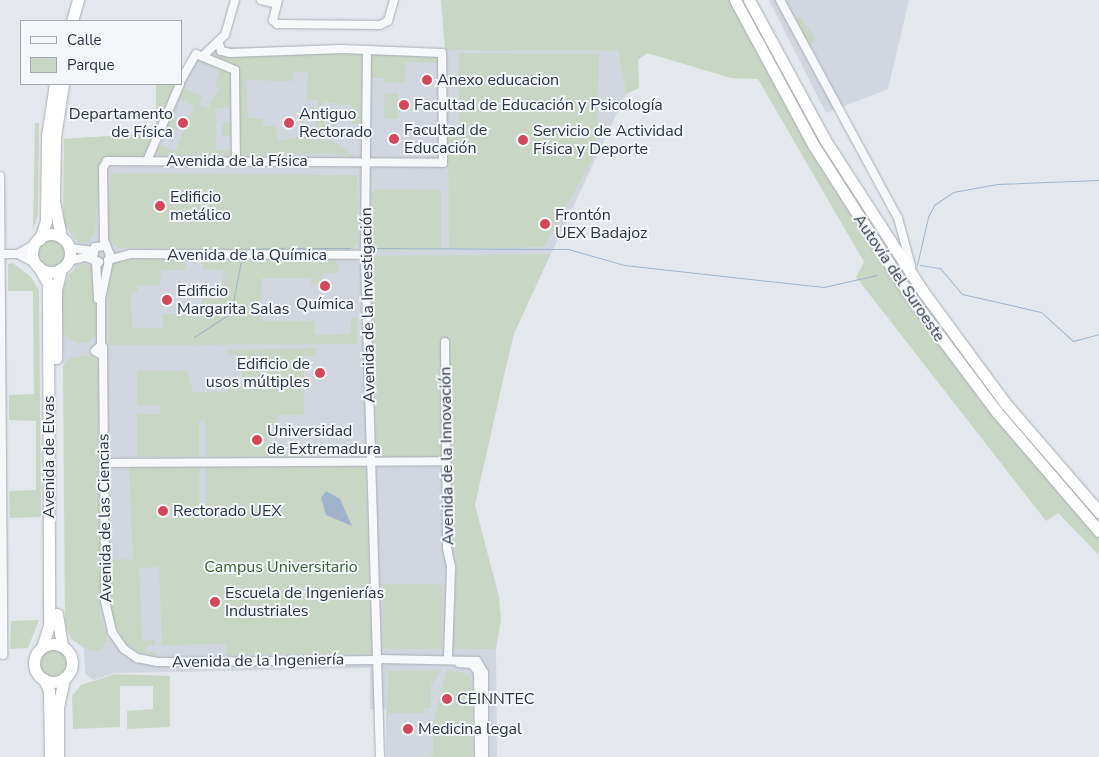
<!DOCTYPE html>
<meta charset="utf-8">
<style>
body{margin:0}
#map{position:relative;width:1099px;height:757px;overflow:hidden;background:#e4e7ec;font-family:"Nunito Sans",sans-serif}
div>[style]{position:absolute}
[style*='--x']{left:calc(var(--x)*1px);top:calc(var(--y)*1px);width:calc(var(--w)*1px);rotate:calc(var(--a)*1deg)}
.built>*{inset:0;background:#d2d6de}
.green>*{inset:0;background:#c9d6c5;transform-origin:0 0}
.round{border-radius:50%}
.water>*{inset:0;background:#9fb4cc}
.stream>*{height:1px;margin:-0.5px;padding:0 0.5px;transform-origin:0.5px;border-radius:0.5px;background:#9fb4cc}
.roads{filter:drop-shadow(0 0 1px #a9aeb7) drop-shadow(0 0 1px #a9aeb7)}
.minor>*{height:8px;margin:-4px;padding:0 4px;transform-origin:4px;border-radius:4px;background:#f7f8fa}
.highway>*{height:11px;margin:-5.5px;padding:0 5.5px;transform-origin:5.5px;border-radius:5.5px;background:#fff}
.highway>.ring{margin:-5.5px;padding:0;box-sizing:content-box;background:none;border:11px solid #fff;border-radius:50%}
.dots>*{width:14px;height:14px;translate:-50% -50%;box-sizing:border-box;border:2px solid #f4f6f9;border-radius:50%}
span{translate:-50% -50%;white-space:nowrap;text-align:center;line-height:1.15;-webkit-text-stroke:4px #f4f6f9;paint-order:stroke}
.poi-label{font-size:16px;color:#2b3445}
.left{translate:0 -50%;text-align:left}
.right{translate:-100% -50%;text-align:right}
.street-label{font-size:16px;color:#2b3445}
.park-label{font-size:16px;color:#3f6138}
.legend{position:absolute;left:20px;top:20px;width:162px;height:65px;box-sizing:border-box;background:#f4f6f9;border:1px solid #a4a8b1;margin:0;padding:6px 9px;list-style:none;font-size:15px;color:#2b3445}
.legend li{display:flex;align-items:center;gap:10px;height:25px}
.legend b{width:25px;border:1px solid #a4a8b1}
</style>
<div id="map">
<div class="built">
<div style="clip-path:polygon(769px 0,909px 0,888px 89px,826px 113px)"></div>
<div style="clip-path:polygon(220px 47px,618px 51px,626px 94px,515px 331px,454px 559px,452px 648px,496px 649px,497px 757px,386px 757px,386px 709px,370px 709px,370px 668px,115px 673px,94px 680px,85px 674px,84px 649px,68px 634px,62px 291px,75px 267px,78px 246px,65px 226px,64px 139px,157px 133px,192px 52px)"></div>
</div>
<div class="green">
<div style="clip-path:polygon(441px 0,730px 0,813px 154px,867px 241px,907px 299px,1099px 537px,1099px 555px,1058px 513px,1046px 521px,856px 277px,864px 262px,758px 79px,731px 78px,647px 53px,638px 60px,639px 88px,626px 94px,618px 51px,445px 50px)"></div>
<div style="clip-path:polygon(800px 16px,815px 38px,809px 48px,796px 22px,795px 18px)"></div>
<div style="clip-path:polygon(214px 49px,362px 52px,361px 124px,352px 124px,351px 106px,326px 102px,321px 107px,325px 127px,315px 126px,315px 118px,307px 118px,307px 108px,318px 108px,318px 100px,307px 100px,308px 72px,294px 72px,293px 81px,246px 80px,248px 118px,263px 119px,263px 126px,275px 126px,278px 141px,313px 135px,313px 140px,331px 140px,355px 157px,323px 153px,240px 157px,239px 69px,213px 56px)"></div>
<div style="clip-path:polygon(370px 53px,438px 55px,441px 63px,406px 62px,405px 83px,384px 83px,384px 78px,370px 78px)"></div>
<div style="clip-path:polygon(459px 53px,599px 54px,597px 151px,544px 247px,449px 249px,448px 129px,459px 129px)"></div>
<div style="clip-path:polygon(evenodd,199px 55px,235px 73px,235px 103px,231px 102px,231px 151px,235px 155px,152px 155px,193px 59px,199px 55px,193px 60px,220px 71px,215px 86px,219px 88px,208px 108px,199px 105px,202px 96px,181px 88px,193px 60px,199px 55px,177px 99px,194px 106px,175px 151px,158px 144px,165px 127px,176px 131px,181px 120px,170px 115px,177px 99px,199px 55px,230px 107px,230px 122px,222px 122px,222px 136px,230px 136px,230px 150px,216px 150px,216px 108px,230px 107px)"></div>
<div style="clip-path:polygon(156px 84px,178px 84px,146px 158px,101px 161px,95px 233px,88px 242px,78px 242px,63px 222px,64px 139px,156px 133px)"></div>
<div style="left:384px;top:93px;width:14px;height:26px"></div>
<div style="clip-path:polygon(35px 123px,39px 123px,38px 215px,33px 230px)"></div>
<div style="clip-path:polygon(111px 173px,357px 175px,359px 243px,352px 250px,117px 248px,107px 236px)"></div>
<div style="clip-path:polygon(376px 189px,441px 190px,441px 250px,375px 251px,370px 246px,371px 194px)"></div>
<div class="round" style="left:36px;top:238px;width:30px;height:30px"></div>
<div style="clip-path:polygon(550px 254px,513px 336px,475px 505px,499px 597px,501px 620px,496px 649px,452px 649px,456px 566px,452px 553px,449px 339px,442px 339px,443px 457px,377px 459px,370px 256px)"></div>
<div style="clip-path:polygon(118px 259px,186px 259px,186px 270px,162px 270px,159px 285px,136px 285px,138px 292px,131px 293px,132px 328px,163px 328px,163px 314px,202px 314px,202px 292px,206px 292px,207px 299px,219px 299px,224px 270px,203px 269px,203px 259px,336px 260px,339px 272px,322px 274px,323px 285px,311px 284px,311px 278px,262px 278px,261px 321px,314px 321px,315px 335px,351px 334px,351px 318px,357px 318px,357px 344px,108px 345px,108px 268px)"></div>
<div style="clip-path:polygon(13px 263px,31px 277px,39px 290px,41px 517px,10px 518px,9px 491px,36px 490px,36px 421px,9px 420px,9px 395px,34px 394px,33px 291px,8px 291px,8px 264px)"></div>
<div style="clip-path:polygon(83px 264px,91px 266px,95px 273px,96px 334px,89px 342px,77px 343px,63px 333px,62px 291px,68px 275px)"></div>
<div style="clip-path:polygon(316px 348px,316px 356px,304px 356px,304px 415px,277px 415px,276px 425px,269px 426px,269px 453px,304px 452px,304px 457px,206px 457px,205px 420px,199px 421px,199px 457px,137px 457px,137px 414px,160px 414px,161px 405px,137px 405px,137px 371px,187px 371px,193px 392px,228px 392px,228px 387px,243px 386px,242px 355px,227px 355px,227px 350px)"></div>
<div style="clip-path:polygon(86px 355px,94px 356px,98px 364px,100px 616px,108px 639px,101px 650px,91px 651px,71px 639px,65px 624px,63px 368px,68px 359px)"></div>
<div style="clip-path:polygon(199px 467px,200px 520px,205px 520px,206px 467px,365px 467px,372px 654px,227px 655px,226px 644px,162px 645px,159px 567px,139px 568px,142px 640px,154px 640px,156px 645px,146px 646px,146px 651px,156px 652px,156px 656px,138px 652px,122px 640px,109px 610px,107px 560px,133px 559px,129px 468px)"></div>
<div style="left:383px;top:584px;width:59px;height:65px"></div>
<div style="clip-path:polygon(39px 620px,28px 648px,10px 649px,11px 621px)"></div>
<div class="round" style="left:38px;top:648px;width:30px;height:30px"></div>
<div style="clip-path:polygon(442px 670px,431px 685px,431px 708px,424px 708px,424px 713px,389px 713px,386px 725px,389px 671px)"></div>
<div style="clip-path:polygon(447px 670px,471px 674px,473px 757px,424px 757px,433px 756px,433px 723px)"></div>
<div style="clip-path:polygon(115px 674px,170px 676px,170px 727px,127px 729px,127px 711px,153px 709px,153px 686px,120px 686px,120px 727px,73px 729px,72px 696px,81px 685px)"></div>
</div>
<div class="water">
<div style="clip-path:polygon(326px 491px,340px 499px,352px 526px,326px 515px,321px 498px)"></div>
</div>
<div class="stream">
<div style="--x:292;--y:248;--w:58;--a:0"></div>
<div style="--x:374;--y:248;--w:194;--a:0.3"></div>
<div style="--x:568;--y:249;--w:58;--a:15.9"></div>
<div style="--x:624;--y:265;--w:201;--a:6.3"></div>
<div style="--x:824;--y:287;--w:54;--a:-12.8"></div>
<div style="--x:252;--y:249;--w:33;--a:-2"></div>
<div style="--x:917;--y:265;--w:49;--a:-77.1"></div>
<div style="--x:928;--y:217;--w:13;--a:-63"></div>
<div style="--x:934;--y:205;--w:23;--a:-34"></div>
<div style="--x:953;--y:192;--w:45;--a:-10.3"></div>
<div style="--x:997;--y:184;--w:102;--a:-2.2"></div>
<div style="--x:920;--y:265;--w:20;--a:9"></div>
<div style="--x:940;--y:268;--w:34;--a:50"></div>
<div style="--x:962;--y:294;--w:81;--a:12.8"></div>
<div style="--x:1041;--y:312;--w:43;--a:42.2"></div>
<div style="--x:1073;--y:341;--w:27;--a:-15"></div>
<div style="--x:194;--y:337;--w:44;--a:-33"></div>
<div style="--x:231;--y:313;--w:53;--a:-79.1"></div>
</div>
<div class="roads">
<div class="minor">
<div style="--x:261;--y:0;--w:16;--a:14"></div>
<div style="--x:278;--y:0;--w:21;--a:104"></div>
<div style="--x:273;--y:20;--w:6;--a:45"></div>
<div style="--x:277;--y:24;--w:103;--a:0.6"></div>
<div style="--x:380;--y:25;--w:9;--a:-27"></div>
<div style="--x:388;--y:21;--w:22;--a:-74"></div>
<div style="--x:780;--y:0;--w:248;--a:61.6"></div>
<div style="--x:898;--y:218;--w:50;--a:74.8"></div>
<div style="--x:367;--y:50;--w:205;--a:90.6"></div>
<div style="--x:365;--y:255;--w:502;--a:88.29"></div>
<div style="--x:204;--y:55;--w:29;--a:-44"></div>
<div style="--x:225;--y:35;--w:36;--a:-74"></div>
<div style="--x:181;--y:80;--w:30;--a:-60"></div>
<div style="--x:196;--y:54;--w:42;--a:22.3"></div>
<div style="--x:235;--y:70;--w:91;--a:89.4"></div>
<div style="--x:147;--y:161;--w:84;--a:-66.8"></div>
<div style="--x:0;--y:176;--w:479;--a:89.6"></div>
<div style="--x:69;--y:248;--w:23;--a:7"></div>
<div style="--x:0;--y:254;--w:18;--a:0"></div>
<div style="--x:18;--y:254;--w:20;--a:-30"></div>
<div style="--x:18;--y:254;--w:19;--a:28"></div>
<div style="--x:93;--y:258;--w:11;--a:-80"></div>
<div style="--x:95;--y:247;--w:11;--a:-5"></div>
<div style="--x:108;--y:260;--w:23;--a:-15"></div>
<div style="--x:130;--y:254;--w:235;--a:0.2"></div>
<div style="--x:68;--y:261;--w:18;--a:-13"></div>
<div style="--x:86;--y:257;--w:14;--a:21"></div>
<div style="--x:96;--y:261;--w:38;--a:87"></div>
<div style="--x:445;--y:342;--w:206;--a:89.4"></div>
<div style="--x:447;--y:548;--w:19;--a:78"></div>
<div style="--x:451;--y:567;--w:91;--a:91.9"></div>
<div style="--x:103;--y:347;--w:254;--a:89.5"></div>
<div style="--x:105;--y:601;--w:32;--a:77"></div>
<div style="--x:112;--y:632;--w:21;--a:55"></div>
<div style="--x:124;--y:649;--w:16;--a:35"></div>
<div style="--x:137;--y:658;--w:21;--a:11"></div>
<div style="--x:158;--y:662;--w:221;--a:-0.5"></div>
<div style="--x:100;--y:354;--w:6;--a:-149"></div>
<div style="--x:95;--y:351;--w:8;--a:-45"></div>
<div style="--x:101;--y:345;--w:46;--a:-90"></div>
<div style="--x:101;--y:299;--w:45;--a:-78.4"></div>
<div style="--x:110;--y:255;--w:16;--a:-112"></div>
<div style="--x:104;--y:240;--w:72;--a:-90.8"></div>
<div style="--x:103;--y:168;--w:8;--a:-60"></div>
<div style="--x:107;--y:161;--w:336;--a:0.3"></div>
<div style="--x:443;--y:163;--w:110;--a:-90.5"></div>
<div style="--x:442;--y:53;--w:100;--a:-177.7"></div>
<div style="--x:342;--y:49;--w:112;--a:178"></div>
<div style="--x:230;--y:53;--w:9;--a:-167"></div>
<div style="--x:221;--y:51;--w:8;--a:-104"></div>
<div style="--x:104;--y:463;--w:342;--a:-0.3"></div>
<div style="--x:379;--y:659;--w:98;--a:1.2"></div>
<div style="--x:477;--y:661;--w:14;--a:60"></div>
<div style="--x:484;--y:673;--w:84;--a:90"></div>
<div style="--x:459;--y:663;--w:13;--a:4"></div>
<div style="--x:472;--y:664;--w:10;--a:53"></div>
<div style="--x:478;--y:672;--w:85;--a:89.3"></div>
</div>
<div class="highway">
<div style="--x:735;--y:0;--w:166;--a:61.6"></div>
<div style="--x:814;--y:146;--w:182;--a:57.4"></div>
<div style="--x:912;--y:299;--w:140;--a:53.1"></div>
<div style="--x:996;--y:411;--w:158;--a:49.4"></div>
<div style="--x:749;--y:0;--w:159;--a:61.5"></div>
<div style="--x:825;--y:140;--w:182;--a:57.1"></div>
<div style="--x:924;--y:293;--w:137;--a:53.6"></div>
<div style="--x:1005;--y:403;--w:144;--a:49.2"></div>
<div style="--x:72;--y:21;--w:22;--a:-74"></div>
<div class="ring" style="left:32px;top:234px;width:27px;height:27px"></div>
<div style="--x:61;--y:237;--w:37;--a:-101"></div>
<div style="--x:54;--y:201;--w:64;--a:-89.1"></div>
<div style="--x:55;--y:137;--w:54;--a:-81.4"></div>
<div style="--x:40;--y:239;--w:19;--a:-72"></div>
<div style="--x:46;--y:221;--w:85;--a:-89.3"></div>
<div style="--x:47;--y:136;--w:53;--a:-81.3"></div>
<div style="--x:39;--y:267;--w:18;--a:61"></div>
<div style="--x:48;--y:283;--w:343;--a:89.8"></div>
<div style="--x:49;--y:626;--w:22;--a:108"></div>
<div style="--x:56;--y:358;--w:68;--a:-90"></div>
<div style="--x:56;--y:290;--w:22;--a:-77"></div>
<div style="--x:57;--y:614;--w:32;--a:81"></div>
<div class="ring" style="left:34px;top:644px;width:27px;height:27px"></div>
<div style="--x:44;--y:679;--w:13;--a:67"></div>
<div style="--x:49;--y:691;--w:66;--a:89.1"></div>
<div style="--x:58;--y:757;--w:50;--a:-90"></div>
<div style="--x:58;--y:707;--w:30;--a:-78"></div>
</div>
</div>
<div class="dots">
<div style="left:427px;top:80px;background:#d1495b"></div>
<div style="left:404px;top:105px;background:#d1495b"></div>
<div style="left:183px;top:123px;background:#d1495b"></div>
<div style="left:289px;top:123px;background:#d1495b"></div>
<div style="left:394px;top:139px;background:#d1495b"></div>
<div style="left:523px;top:140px;background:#d1495b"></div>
<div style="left:160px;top:206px;background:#d1495b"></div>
<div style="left:545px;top:224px;background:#d1495b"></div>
<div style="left:325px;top:286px;background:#d1495b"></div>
<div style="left:167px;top:300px;background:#d1495b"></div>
<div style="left:320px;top:373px;background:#d1495b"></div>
<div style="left:257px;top:440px;background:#d1495b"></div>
<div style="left:163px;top:511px;background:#d1495b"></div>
<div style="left:215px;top:602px;background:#d1495b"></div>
<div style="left:447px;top:699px;background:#d1495b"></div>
<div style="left:408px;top:729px;background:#d1495b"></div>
</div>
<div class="poi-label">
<span class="left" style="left:437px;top:80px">Anexo educacion</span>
<span class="left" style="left:414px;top:105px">Facultad de Educación y Psicología</span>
<span class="right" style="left:173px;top:123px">Departamento<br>de Física</span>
<span class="left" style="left:299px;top:123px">Antiguo<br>Rectorado</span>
<span class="left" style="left:404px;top:139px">Facultad de<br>Educación</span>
<span class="left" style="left:533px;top:140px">Servicio de Actividad<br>Física y Deporte</span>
<span class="left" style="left:170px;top:206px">Edificio<br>metálico</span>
<span class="left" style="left:555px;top:224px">Frontón<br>UEX Badajoz</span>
<span class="left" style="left:177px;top:300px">Edificio<br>Margarita Salas</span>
<span style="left:325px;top:304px">Química</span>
<span class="right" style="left:310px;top:373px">Edificio de<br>usos múltiples</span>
<span class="left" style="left:267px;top:440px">Universidad<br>de Extremadura</span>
<span class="left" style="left:173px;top:511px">Rectorado UEX</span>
<span class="left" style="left:225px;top:602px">Escuela de Ingenierías<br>Industriales</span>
<span class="left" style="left:457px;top:699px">CEINNTEC</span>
<span class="left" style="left:418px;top:729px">Medicina legal</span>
</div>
<div class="street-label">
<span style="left:237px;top:161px">Avenida de la Física</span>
<span style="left:247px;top:255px">Avenida de la Química</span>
<span style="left:899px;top:278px;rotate:56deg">Autovía del Suroeste</span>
<span style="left:368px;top:305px;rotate:-91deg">Avenida de la Investigación</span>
<span style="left:447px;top:456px;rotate:-91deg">Avenida de la Innovación</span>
<span style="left:49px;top:457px;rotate:-90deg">Avenida de Elvas</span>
<span style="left:105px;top:518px;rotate:-91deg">Avenida de las Ciencias</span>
<span style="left:258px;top:661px;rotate:-1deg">Avenida de la Ingeniería</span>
</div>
<div class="park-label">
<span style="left:281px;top:567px">Campus Universitario</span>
</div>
<ul class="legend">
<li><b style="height:6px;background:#f7f8fa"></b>Calle</li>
<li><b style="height:14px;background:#c9d6c5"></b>Parque</li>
</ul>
</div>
